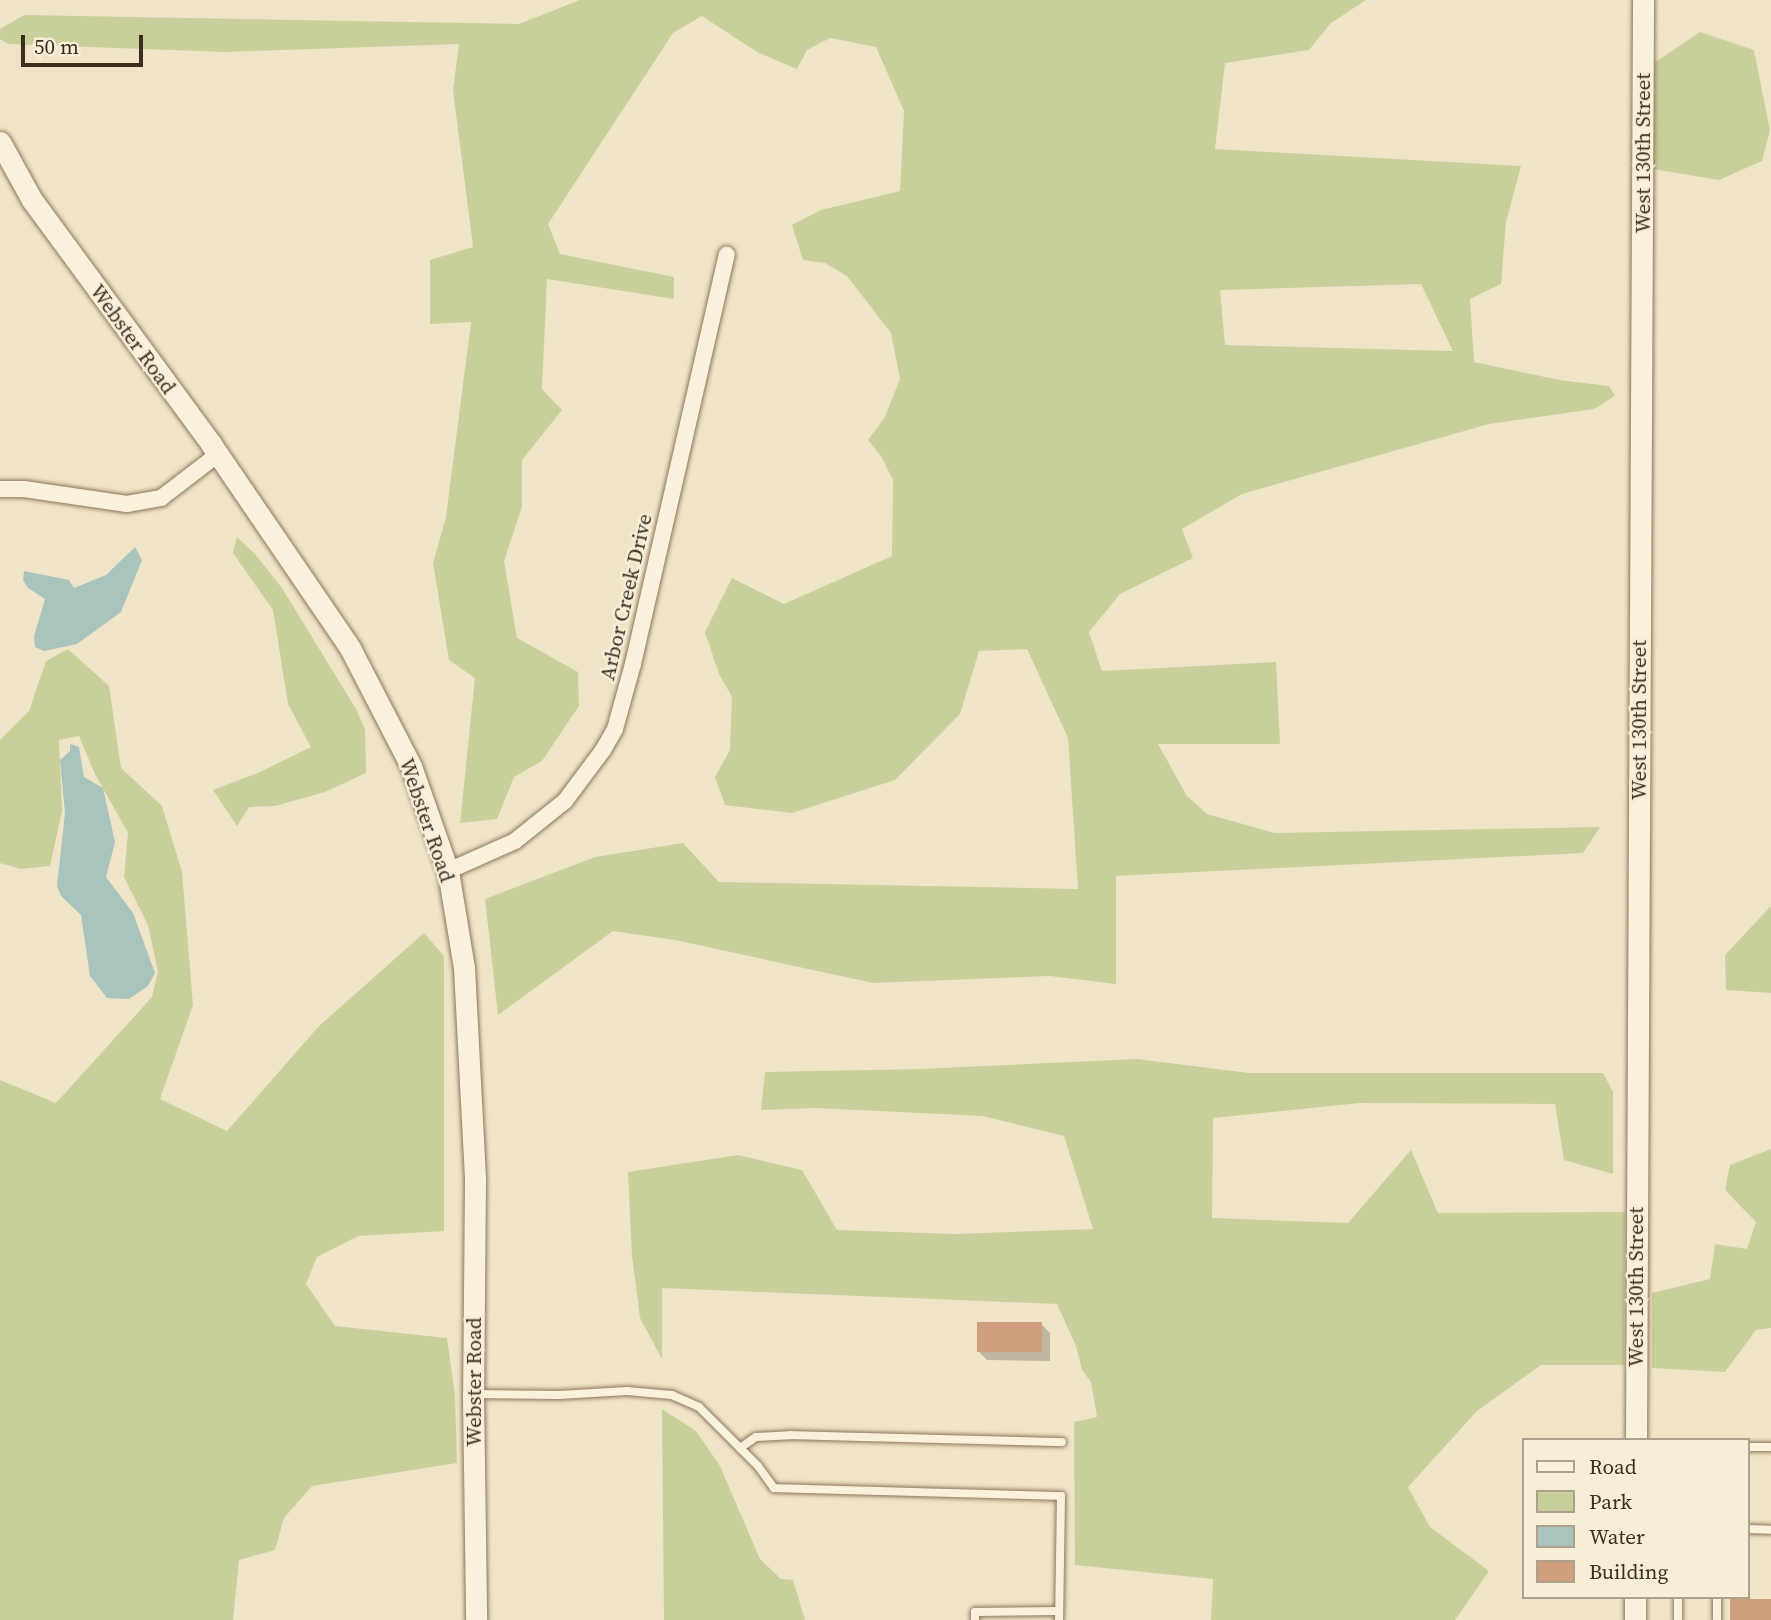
<!DOCTYPE html>
<style>
body{margin:0}
#map{position:relative;width:1771px;height:1620px;overflow:hidden;background:#f0e4c8;font-family:"Source Serif 4",serif}
div>[style]{position:absolute}
[style*='--x']{left:calc(var(--x)*1px);top:calc(var(--y)*1px);width:calc(var(--w)*1px);rotate:calc(var(--a)*1deg)}
.green>*{inset:0;background:#c9cf9b}
.water>*{inset:0;background:#a9c4bc}
.shadow>*{inset:0;background:#0003}
.building>*{inset:0;background:#cf9f7d;transform-origin:0 0}
.roads{filter:drop-shadow(0 0 2px #8d765c) drop-shadow(0 0 2px #8d765c)}
.lane>*{height:8px;margin:-4px;padding:0 4px;transform-origin:4px;border-radius:4px;background:#faf1dc}
.street>*{height:16px;margin:-8px;padding:0 8px;transform-origin:8px;border-radius:8px;background:#faf1dc}
.secondary>*{height:21px;margin:-10.5px;padding:0 10.5px;transform-origin:10.5px;border-radius:10.5px;background:#faf1dc}
span{translate:-50% -50%;white-space:nowrap;text-align:center;line-height:1.15;-webkit-text-stroke:5px #f7eed8;paint-order:stroke}
.street-label{font-size:21px;color:#3d2e20}
.legend{position:absolute;left:1522px;top:1438px;width:228px;height:161px;box-sizing:border-box;background:#f7eed8;border:2px solid #ada18e;margin:0;padding:9px 12px;list-style:none;font-size:21px;color:#3d2e20}
.legend li{display:flex;align-items:center;gap:14px;height:35px}
.legend b{width:35px;border:2px solid #ada18e}
.scale{position:absolute;left:21px;top:35px;width:122px;height:32px;box-sizing:border-box;border:4px solid #3d2e20;border-top:0;padding-left:9px;font-size:21px;line-height:24px;white-space:nowrap;color:#3d2e20;-webkit-text-stroke:5px #f7eed8;paint-order:stroke}
</style>
<div id="map">
<div class="green">
<div style="clip-path:polygon(evenodd,580px 0,1366px 0,1331px 23px,1309px 50px,1225px 63px,1215px 149px,1521px 166px,1506px 222px,1501px 284px,1470px 299px,1474px 362px,1559px 380px,1609px 386px,1615px 396px,1594px 409px,1489px 424px,1242px 494px,1182px 529px,1193px 558px,1120px 594px,1089px 632px,1102px 671px,1276px 662px,1280px 744px,1158px 744px,1187px 796px,1207px 814px,1275px 833px,1600px 827px,1583px 853px,1116px 876px,1116px 984px,1050px 976px,873px 983px,675px 940px,613px 931px,498px 1015px,485px 899px,595px 857px,683px 843px,719px 882px,1078px 889px,1068px 738px,1027px 649px,979px 651px,960px 714px,895px 780px,792px 813px,725px 805px,715px 777px,730px 750px,732px 697px,719px 674px,705px 632px,732px 578px,784px 604px,892px 556px,893px 480px,881px 456px,868px 440px,885px 417px,900px 379px,891px 333px,847px 276px,825px 263px,803px 260px,792px 225px,821px 210px,900px 191px,904px 111px,876px 47px,830px 38px,807px 50px,797px 69px,757px 52px,702px 16px,673px 33px,548px 224px,560px 254px,674px 277px,674px 299px,547px 279px,542px 389px,562px 410px,522px 460px,522px 507px,504px 561px,517px 638px,578px 672px,579px 706px,542px 761px,514px 777px,497px 819px,460px 823px,475px 678px,449px 660px,433px 563px,446px 517px,471px 322px,430px 324px,430px 260px,473px 247px,453px 90px,459px 44px,224px 52px,8px 44px,0 39px,0 29px,24px 15px,519px 24px,580px 0,1421px 284px,1453px 351px,1225px 345px,1220px 290px,1421px 284px)"></div>
<div style="clip-path:polygon(1700px 32px,1754px 50px,1770px 130px,1762px 161px,1719px 180px,1653px 169px,1654px 63px)"></div>
<div style="clip-path:polygon(237px 537px,255px 554px,282px 588px,356px 709px,365px 729px,366px 773px,325px 792px,275px 806px,249px 807px,237px 826px,213px 790px,258px 773px,311px 747px,288px 704px,273px 610px,233px 553px)"></div>
<div style="clip-path:polygon(68px 649px,109px 686px,121px 768px,162px 806px,182px 872px,193px 1005px,160px 1099px,227px 1131px,319px 1026px,424px 933px,444px 956px,444px 1231px,358px 1236px,317px 1257px,306px 1284px,335px 1326px,447px 1338px,455px 1395px,457px 1463px,312px 1486px,284px 1518px,275px 1550px,239px 1560px,233px 1620px,0 1620px,0 1080px,56px 1103px,152px 997px,158px 972px,148px 925px,124px 877px,128px 833px,95px 774px,79px 736px,59px 740px,62px 811px,50px 866px,21px 869px,0 863px,0 740px,29px 711px,46px 661px)"></div>
<div style="clip-path:polygon(1771px 906px,1771px 993px,1726px 990px,1725px 955px)"></div>
<div style="clip-path:polygon(1137px 1059px,1249px 1073px,1603px 1073px,1613px 1092px,1613px 1174px,1564px 1160px,1555px 1104px,1360px 1103px,1213px 1118px,1212px 1218px,1348px 1223px,1411px 1150px,1438px 1213px,1625px 1212px,1624px 1365px,1541px 1365px,1477px 1411px,1408px 1487px,1430px 1527px,1489px 1571px,1455px 1620px,1211px 1620px,1213px 1579px,1075px 1565px,1074px 1422px,1097px 1417px,1091px 1382px,1082px 1370px,1076px 1346px,1057px 1304px,662px 1288px,662px 1359px,640px 1318px,632px 1256px,628px 1172px,738px 1155px,802px 1170px,837px 1230px,955px 1234px,1093px 1229px,1064px 1136px,983px 1116px,815px 1108px,761px 1110px,765px 1072px,919px 1069px)"></div>
<div style="clip-path:polygon(1771px 1149px,1771px 1328px,1756px 1330px,1725px 1372px,1652px 1368px,1652px 1293px,1710px 1279px,1715px 1244px,1747px 1249px,1756px 1222px,1725px 1190px,1730px 1165px)"></div>
<div style="clip-path:polygon(662px 1409px,696px 1431px,720px 1466px,760px 1559px,781px 1579px,793px 1580px,805px 1620px,664px 1620px)"></div>
</div>
<div class="water">
<div style="clip-path:polygon(135px 547px,142px 560px,121px 612px,77px 644px,44px 651px,35px 647px,34px 636px,45px 599px,28px 588px,23px 580px,24px 571px,69px 580px,74px 588px,106px 575px)"></div>
<div style="clip-path:polygon(70px 744px,79px 747px,84px 777px,103px 788px,115px 842px,106px 877px,133px 913px,155px 973px,148px 986px,129px 999px,107px 998px,90px 976px,81px 915px,61px 896px,57px 886px,65px 813px,60px 760px,70px 751px)"></div>
</div>
<div class="shadow">
<div style="clip-path:polygon(1041px 1324px,1050px 1333px,1050px 1361px,987px 1360px,979px 1352px)"></div>
</div>
<div class="building">
<div style="left:977px;top:1322px;width:65px;height:30px"></div>
<div style="left:1730px;top:1599px;width:41px;height:21px"></div>
</div>
<div class="roads">
<div class="lane">
<div style="--x:474;--y:1394;--w:85;--a:0.7"></div>
<div style="--x:559;--y:1395;--w:68;--a:-3.4"></div>
<div style="--x:627;--y:1391;--w:45;--a:5.1"></div>
<div style="--x:672;--y:1395;--w:30;--a:24"></div>
<div style="--x:699;--y:1407;--w:83;--a:45"></div>
<div style="--x:758;--y:1466;--w:27;--a:54"></div>
<div style="--x:774;--y:1488;--w:287;--a:1.6"></div>
<div style="--x:1061;--y:1496;--w:124;--a:90.9"></div>
<div style="--x:1748;--y:1447;--w:23;--a:0"></div>
<div style="--x:740;--y:1448;--w:19;--a:-35"></div>
<div style="--x:756;--y:1437;--w:34;--a:-3"></div>
<div style="--x:790;--y:1435;--w:272;--a:1.5"></div>
<div style="--x:1748;--y:1529;--w:23;--a:2"></div>
<div style="--x:1717;--y:1597;--w:23;--a:90"></div>
<div style="--x:975;--y:1620;--w:8;--a:-90"></div>
<div style="--x:975;--y:1612;--w:84;--a:-0.7"></div>
<div style="--x:1678;--y:1620;--w:23;--a:-90"></div>
</div>
<div class="street">
<div style="--x:0;--y:489;--w:24;--a:0"></div>
<div style="--x:24;--y:489;--w:104;--a:8.3"></div>
<div style="--x:127;--y:504;--w:35;--a:-10"></div>
<div style="--x:161;--y:498;--w:71;--a:-37.5"></div>
<div style="--x:448;--y:871;--w:73;--a:-24.1"></div>
<div style="--x:515;--y:841;--w:64;--a:-38.7"></div>
<div style="--x:565;--y:801;--w:64;--a:-53.3"></div>
<div style="--x:603;--y:750;--w:24;--a:-60"></div>
<div style="--x:615;--y:729;--w:67;--a:-74.5"></div>
<div style="--x:633;--y:664;--w:420;--a:-77.1"></div>
</div>
<div class="secondary">
<div style="--x:0;--y:142;--w:66;--a:61.1"></div>
<div style="--x:32;--y:200;--w:303;--a:53.7"></div>
<div style="--x:211;--y:444;--w:247;--a:55.7"></div>
<div style="--x:350;--y:648;--w:133;--a:62.7"></div>
<div style="--x:411;--y:766;--w:111;--a:70.6"></div>
<div style="--x:448;--y:871;--w:98;--a:80.6"></div>
<div style="--x:464;--y:968;--w:212;--a:87"></div>
<div style="--x:475;--y:1180;--w:214;--a:90.5"></div>
<div style="--x:473;--y:1394;--w:226;--a:89.2"></div>
<div style="--x:1636;--y:1440;--w:1440;--a:-89.72"></div>
<div style="--x:1635;--y:1620;--w:23;--a:-90"></div>
</div>
</div>
<div class="street-label">
<span style="left:1643px;top:153px;rotate:-90deg">West 130th Street</span>
<span style="left:133px;top:339px;rotate:54deg">Webster Road</span>
<span style="left:626px;top:597px;rotate:-77deg">Arbor Creek Drive</span>
<span style="left:1639px;top:720px;rotate:-90deg">West 130th Street</span>
<span style="left:427px;top:820px;rotate:71deg">Webster Road</span>
<span style="left:1636px;top:1287px;rotate:-90deg">West 130th Street</span>
<span style="left:474px;top:1382px;rotate:-90deg">Webster Road</span>
</div>
<ul class="legend">
<li><b style="height:9px;background:#faf1dc"></b>Road</li>
<li><b style="height:19px;background:#c9cf9b"></b>Park</li>
<li><b style="height:19px;background:#a9c4bc"></b>Water</li>
<li><b style="height:19px;background:#cf9f7d"></b>Building</li>
</ul>
<div class="scale">50 m</div>
</div>
